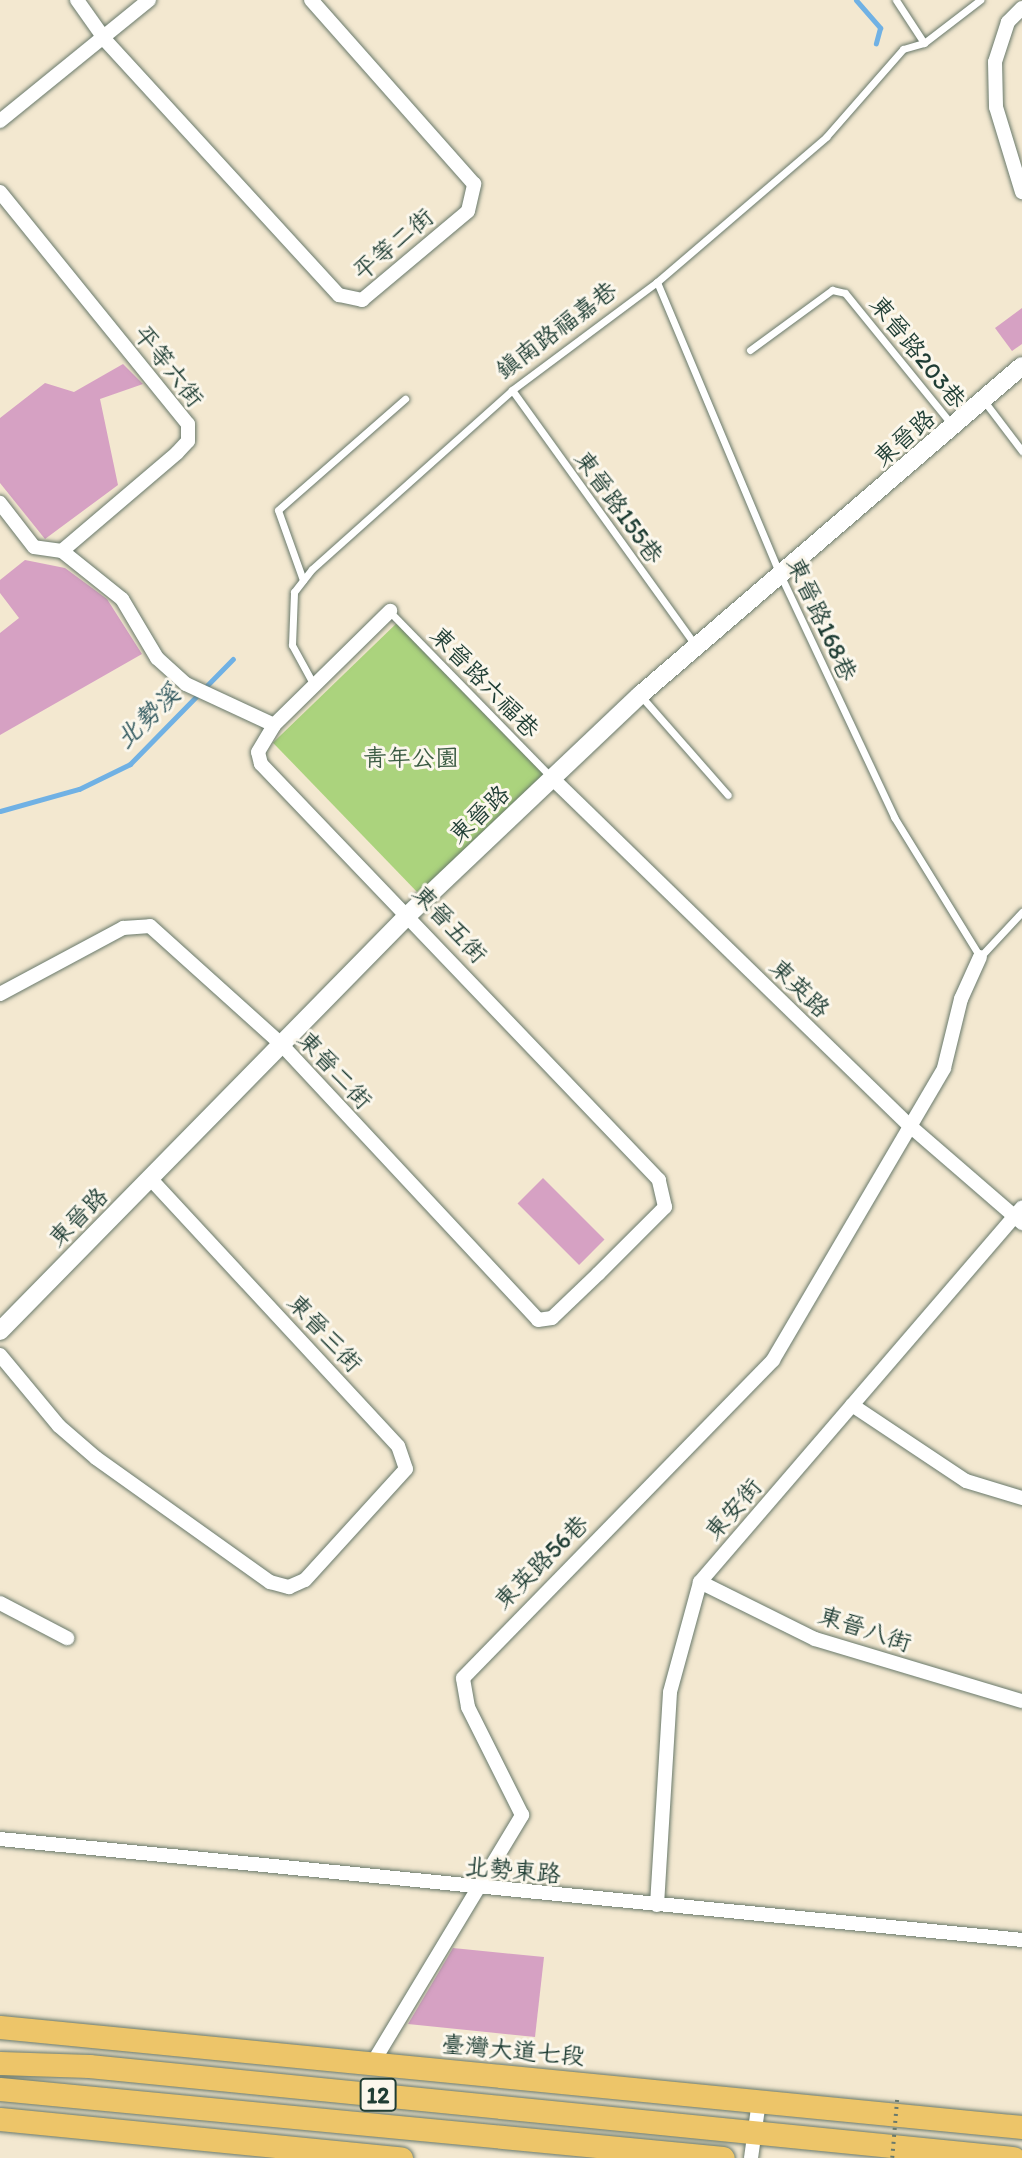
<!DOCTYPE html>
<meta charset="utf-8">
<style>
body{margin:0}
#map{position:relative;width:1022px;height:2158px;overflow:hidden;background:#f3e8d0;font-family:Itim,"LXGW WenKai TC",sans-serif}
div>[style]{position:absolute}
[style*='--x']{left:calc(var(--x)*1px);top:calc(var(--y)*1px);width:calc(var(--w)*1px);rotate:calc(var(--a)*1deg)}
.green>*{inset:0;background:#abd37d;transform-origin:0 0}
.stream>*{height:5px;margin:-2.5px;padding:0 2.5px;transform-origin:2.5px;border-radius:2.5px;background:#70b1e4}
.building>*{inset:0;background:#d6a1c3;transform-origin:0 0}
.roads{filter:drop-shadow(0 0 2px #69796b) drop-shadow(0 0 2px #69796b)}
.service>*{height:7px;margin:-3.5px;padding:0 3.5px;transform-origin:3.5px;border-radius:3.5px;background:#fff}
.minor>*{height:14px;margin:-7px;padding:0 7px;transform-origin:7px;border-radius:7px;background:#fff}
.tertiary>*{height:18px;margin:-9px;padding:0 9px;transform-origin:9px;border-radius:9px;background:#fff}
.primary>*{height:23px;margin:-11.5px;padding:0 11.5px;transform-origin:11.5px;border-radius:11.5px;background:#edc569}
.path-bridge>*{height:3.5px;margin-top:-1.75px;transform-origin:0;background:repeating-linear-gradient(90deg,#69796b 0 2px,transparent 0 7px)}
span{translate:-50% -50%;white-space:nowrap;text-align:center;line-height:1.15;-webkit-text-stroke:6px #fbf7ec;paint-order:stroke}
.shield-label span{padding:2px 5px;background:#fbf7ec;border:2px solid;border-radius:5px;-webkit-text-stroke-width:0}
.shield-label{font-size:23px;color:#1f3d34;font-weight:700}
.street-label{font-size:24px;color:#1f3d34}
.park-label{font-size:24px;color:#3b5b43}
.water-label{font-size:26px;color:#335a60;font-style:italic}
</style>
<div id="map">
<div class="green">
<div style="left:401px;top:619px;width:212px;height:178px;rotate:46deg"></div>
</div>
<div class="stream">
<div style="--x:856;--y:0;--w:37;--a:49"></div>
<div style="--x:880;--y:28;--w:16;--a:105"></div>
<div style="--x:0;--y:811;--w:82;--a:-15.6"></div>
<div style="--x:79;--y:789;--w:57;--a:-26.1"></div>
<div style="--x:130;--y:764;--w:147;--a:-45.6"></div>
</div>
<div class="building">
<div style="clip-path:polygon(1022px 308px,1022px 344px,1012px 351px,995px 328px)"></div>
<div style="clip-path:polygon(123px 364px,143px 384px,100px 399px,118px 485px,45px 539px,0 483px,0 418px,45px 383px,74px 392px)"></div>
<div style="clip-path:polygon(25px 560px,65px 568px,107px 599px,142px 654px,0 735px,0 633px,19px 618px,0 593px,0 580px)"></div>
<div style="left:543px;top:1178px;width:87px;height:36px;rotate:45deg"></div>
<div style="clip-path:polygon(453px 1948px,544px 1957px,535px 2037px,408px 2024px)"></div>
</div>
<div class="roads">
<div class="service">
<div style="--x:896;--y:0;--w:51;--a:56.9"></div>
<div style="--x:657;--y:282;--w:312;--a:67.2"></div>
<div style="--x:778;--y:570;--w:273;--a:64.8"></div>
<div style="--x:894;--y:817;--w:164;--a:58.4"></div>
<div style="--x:980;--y:957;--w:62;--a:-47"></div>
<div style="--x:750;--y:350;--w:102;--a:-36.2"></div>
<div style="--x:832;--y:290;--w:13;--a:13"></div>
<div style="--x:845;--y:293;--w:171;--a:50.9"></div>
<div style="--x:512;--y:390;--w:314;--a:54.3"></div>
<div style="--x:984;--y:401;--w:63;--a:52.8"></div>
<div style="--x:303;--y:580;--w:74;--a:-109.7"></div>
<div style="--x:278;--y:510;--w:169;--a:-41.2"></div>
<div style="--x:390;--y:612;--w:233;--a:45.7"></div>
<div style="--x:315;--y:687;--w:48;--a:-118.7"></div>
<div style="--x:292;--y:645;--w:53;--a:-87.8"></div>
<div style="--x:294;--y:592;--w:29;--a:-52"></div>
<div style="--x:312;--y:569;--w:268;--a:-41.8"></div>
<div style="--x:512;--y:390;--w:181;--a:-36.7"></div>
<div style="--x:657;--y:282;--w:223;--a:-40.6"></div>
<div style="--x:826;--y:137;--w:117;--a:-48.8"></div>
<div style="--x:903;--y:49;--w:22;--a:-16"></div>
<div style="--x:924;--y:43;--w:71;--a:-37.5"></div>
<div style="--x:640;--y:695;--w:133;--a:48.7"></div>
</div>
<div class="minor">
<div style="--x:77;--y:0;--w:50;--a:54.7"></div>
<div style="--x:106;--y:41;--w:345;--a:47.5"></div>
<div style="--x:339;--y:295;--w:24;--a:12"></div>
<div style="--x:362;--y:300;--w:138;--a:-40"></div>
<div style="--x:468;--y:211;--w:28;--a:-77"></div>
<div style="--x:474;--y:184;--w:246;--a:-131.5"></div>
<div style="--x:1022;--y:8;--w:20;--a:135"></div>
<div style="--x:1008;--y:22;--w:42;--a:108"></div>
<div style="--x:995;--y:62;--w:45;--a:88.7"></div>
<div style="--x:996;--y:107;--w:89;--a:73"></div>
<div style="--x:0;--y:121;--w:192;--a:-39.1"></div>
<div style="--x:0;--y:192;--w:299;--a:51"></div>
<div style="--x:188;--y:424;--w:17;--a:90"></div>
<div style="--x:188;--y:441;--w:16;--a:133"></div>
<div style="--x:177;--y:453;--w:151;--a:139.6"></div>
<div style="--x:62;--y:551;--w:28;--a:-172"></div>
<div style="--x:34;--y:547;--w:56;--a:-127.7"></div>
<div style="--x:62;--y:551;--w:77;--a:38.7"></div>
<div style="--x:122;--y:599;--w:69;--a:59.3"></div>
<div style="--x:157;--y:658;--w:39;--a:42"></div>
<div style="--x:186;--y:684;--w:97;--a:25"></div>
<div style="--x:553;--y:779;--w:496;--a:44.2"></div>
<div style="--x:909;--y:1125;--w:150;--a:40.9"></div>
<div style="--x:0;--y:994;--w:140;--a:-28.2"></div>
<div style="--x:123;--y:928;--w:27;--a:-4"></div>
<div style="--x:150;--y:926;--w:176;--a:42"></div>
<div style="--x:281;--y:1044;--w:377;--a:47"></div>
<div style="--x:538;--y:1320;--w:14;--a:-8"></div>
<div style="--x:552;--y:1318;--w:64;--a:-43.7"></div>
<div style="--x:598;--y:1274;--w:95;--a:-45"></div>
<div style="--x:665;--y:1207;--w:28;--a:-103"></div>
<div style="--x:659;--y:1180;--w:576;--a:-133.73"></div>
<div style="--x:261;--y:764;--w:12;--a:-104"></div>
<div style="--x:258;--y:752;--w:31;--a:-59"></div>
<div style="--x:274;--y:725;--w:163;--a:-44.5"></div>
<div style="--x:0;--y:1355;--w:92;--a:50.3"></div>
<div style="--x:59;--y:1426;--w:49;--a:40.9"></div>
<div style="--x:96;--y:1458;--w:214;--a:35.5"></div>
<div style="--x:270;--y:1582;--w:20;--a:15"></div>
<div style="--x:289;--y:1587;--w:17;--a:-24"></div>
<div style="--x:305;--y:1580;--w:150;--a:-47.7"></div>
<div style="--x:406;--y:1469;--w:24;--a:-109"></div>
<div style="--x:398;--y:1446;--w:365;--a:-132.8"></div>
<div style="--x:852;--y:1405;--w:137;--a:33.7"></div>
<div style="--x:966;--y:1481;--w:59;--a:16.9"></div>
<div style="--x:700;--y:1582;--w:128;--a:26.4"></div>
<div style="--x:815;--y:1639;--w:216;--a:16.7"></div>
<div style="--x:0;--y:1603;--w:76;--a:27.6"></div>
<div style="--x:0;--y:1839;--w:1027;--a:5.64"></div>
<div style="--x:657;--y:1905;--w:213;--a:-86.5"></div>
<div style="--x:670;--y:1692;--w:114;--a:-74.7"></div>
<div style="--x:700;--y:1582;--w:494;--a:-49.3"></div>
<div style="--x:372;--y:2064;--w:291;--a:-58.9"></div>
<div style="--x:522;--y:1815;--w:121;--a:-116.6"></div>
<div style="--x:468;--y:1707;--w:29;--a:-100"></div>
<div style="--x:463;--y:1678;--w:444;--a:-45.7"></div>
<div style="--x:773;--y:1360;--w:338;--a:-59.6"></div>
<div style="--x:944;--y:1068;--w:71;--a:-76.2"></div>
<div style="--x:961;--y:999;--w:46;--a:-65.7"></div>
<div style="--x:751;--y:2158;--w:58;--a:-82"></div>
</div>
<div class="tertiary">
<div style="--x:0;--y:1331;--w:584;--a:-45.55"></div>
<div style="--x:409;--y:914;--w:318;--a:-43.5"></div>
<div style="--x:640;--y:695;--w:504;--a:-40.74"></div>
</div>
<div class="primary">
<div style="--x:0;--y:2027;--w:1027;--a:5.59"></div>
<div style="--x:0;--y:2063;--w:89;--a:1.9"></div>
<div style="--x:89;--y:2066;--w:929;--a:5.69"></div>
<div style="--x:0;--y:2089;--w:726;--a:5.45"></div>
<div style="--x:0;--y:2119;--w:403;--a:5.6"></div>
</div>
</div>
<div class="path-bridge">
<div style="--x:892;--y:2158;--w:59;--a:-85.2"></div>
</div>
<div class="shield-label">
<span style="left:378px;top:2095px">12</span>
</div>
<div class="street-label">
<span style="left:393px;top:244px;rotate:-40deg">平等二街</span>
<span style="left:556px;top:330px;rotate:-37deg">鎮南路福嘉巷</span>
<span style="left:918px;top:352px;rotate:51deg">東晉路203巷</span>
<span style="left:169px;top:366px;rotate:52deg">平等六街</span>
<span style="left:904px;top:438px;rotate:-41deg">東晉路</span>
<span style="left:619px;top:507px;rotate:54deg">東晉路155巷</span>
<span style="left:822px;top:619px;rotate:65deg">東晉路168巷</span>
<span style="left:485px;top:682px;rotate:46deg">東晉路六福巷</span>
<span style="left:479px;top:814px;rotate:-43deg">東晉路</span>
<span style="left:450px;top:924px;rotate:47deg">東晉五街</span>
<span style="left:800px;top:988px;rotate:44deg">東英路</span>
<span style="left:335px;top:1070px;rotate:47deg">東晉二街</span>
<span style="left:78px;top:1217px;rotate:-45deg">東晉路</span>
<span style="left:325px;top:1333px;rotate:47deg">東晉三街</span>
<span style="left:733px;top:1509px;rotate:-49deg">東安街</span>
<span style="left:541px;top:1562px;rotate:-45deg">東英路56巷</span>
<span style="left:865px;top:1629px;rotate:18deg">東晉八街</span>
<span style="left:513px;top:1870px;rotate:5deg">北勢東路</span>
<span style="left:513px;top:2050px;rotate:5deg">臺灣大道七段</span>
</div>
<div class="park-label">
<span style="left:411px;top:758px">青年公園</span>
</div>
<div class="water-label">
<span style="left:148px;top:717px;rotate:-44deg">北勢溪</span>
</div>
</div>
